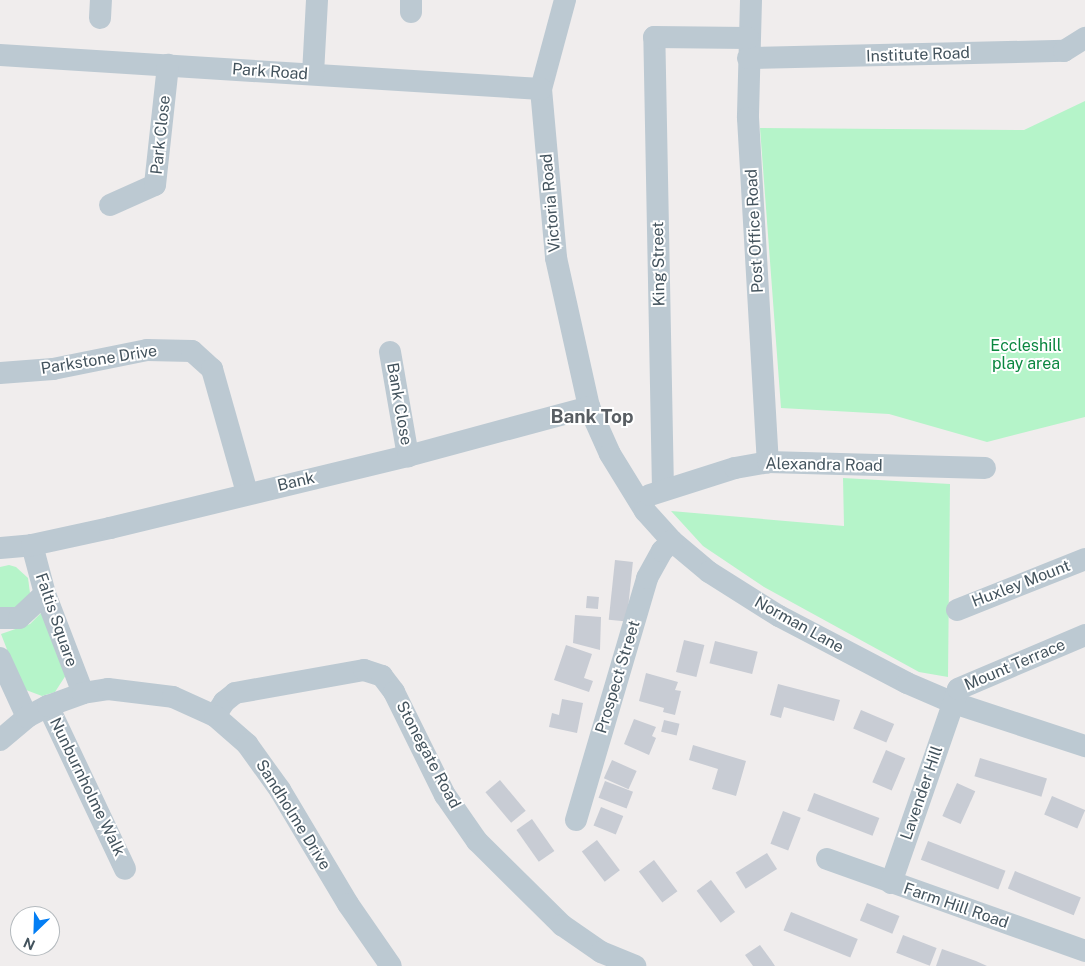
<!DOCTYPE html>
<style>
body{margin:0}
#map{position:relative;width:1085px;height:966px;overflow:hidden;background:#f0eded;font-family:"Public Sans",sans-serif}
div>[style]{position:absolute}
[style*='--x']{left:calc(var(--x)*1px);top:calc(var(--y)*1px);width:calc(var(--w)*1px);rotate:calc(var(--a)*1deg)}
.green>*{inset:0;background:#b5f4c9}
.building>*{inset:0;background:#c8ccd4;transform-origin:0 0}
.minor>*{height:22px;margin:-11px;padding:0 11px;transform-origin:11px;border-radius:11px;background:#bcc9d2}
span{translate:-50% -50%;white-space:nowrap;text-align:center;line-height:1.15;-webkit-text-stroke:4px #fff;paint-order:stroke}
.street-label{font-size:16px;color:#43535d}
.park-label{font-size:16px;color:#0b8740}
.quarter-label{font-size:19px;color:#595e63;font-weight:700}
.north{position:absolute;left:10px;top:906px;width:50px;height:50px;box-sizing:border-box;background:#fff;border:1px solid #b4babe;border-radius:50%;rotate:204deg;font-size:14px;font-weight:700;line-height:20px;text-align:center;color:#43535d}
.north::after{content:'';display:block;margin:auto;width:18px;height:22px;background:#037ef4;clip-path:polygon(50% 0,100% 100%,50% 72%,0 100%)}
</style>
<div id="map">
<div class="green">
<div style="clip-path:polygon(1085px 101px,1085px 417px,987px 442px,889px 414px,781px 408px,760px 128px,1024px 130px)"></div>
<div style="clip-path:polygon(843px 478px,950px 484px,948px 677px,919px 672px,764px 587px,703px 546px,671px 511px,844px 526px)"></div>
<div style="clip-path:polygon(9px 565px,16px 567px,28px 578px,30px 593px,22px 607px,0 611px,0 567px)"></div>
<div style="clip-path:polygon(42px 612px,66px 675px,55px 692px,42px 696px,26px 690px,20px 683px,1px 634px,30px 624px)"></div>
</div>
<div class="building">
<div style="left:615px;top:560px;width:18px;height:60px;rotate:6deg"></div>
<div style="left:587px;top:596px;width:12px;height:12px;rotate:5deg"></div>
<div style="clip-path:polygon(575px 615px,601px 617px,600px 650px,573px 643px)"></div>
<div style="left:684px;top:640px;width:21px;height:33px;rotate:14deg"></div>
<div style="left:715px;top:641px;width:44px;height:23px;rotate:14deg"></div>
<div style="clip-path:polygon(566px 645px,592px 654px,584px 678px,593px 681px,589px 692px,554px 680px)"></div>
<div style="clip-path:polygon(646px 673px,678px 682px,675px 690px,681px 691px,675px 715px,663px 712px,664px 708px,639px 701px)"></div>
<div style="clip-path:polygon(778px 684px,840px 700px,834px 721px,784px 707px,781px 718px,770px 715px)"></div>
<div style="clip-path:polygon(562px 699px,583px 703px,577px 733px,549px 727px,552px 713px,559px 715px)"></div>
<div style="left:861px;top:710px;width:36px;height:20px;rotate:23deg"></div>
<div style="clip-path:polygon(634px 719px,656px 727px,652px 736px,656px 738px,649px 755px,624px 744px)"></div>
<div style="left:664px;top:720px;width:16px;height:12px;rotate:14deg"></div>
<div style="clip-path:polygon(693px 745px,746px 761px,736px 796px,712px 789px,718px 769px,689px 760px)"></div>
<div style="left:886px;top:750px;width:21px;height:35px;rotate:23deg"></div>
<div style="left:980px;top:758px;width:70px;height:19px;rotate:17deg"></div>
<div style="left:612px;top:760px;width:27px;height:20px;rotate:24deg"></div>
<div style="left:500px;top:780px;width:40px;height:19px;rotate:50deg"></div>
<div style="left:605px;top:781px;width:30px;height:18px;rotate:21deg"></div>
<div style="left:957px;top:783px;width:20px;height:36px;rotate:24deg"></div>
<div style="left:814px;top:793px;width:70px;height:19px;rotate:21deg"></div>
<div style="left:1052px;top:796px;width:36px;height:20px;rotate:23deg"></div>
<div style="left:601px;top:807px;width:24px;height:20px;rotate:22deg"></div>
<div style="left:783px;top:811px;width:19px;height:35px;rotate:21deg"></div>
<div style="left:532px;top:819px;width:39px;height:19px;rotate:55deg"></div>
<div style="left:597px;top:840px;width:38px;height:19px;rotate:53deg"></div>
<div style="left:928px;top:841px;width:83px;height:20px;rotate:21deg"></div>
<div style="left:767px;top:853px;width:19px;height:37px;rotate:58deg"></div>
<div style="left:654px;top:860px;width:39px;height:19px;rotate:53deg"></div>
<div style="left:1015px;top:871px;width:71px;height:19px;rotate:22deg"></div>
<div style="left:711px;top:880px;width:40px;height:18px;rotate:53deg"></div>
<div style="left:867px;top:903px;width:35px;height:19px;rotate:22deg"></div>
<div style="left:791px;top:912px;width:72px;height:20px;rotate:22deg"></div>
<div style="left:903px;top:935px;width:36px;height:19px;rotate:21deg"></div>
<div style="clip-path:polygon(760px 945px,771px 960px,775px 966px,753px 966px,745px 955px)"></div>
<div style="clip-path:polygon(942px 949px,976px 961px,987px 966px,936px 966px)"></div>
</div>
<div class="minor">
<div style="--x:411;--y:0;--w:12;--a:90"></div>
<div style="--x:565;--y:0;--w:92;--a:105.1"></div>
<div style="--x:541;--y:89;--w:170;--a:84.9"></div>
<div style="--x:556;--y:258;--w:153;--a:77.5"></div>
<div style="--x:589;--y:407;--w:51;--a:65.9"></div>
<div style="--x:610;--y:454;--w:67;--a:58.4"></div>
<div style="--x:645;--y:511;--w:40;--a:48"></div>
<div style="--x:672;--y:541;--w:48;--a:40"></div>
<div style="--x:709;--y:572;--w:83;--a:32.2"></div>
<div style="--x:779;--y:616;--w:144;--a:27.6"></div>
<div style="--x:907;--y:683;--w:51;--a:23.1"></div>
<div style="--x:954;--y:703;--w:138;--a:18.2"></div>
<div style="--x:751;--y:0;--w:118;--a:91.5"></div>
<div style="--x:748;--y:118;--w:345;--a:86.7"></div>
<div style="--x:100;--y:18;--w:18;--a:-87"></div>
<div style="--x:0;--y:55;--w:542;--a:3.6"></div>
<div style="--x:748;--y:58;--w:316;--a:-1.3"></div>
<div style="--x:1064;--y:51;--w:25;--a:-32"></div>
<div style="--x:313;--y:74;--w:74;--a:-86.9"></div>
<div style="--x:110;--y:205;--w:49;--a:-24"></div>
<div style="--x:155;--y:185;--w:121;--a:-83.8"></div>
<div style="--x:390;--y:352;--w:106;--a:80.2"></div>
<div style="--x:0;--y:373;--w:53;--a:-4.3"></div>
<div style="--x:53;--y:369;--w:96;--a:-11.4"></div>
<div style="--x:147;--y:350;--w:45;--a:1.3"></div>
<div style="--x:192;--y:351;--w:27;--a:42"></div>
<div style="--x:212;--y:369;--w:129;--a:74.2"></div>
<div style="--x:663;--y:490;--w:453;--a:-91.1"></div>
<div style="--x:654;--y:37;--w:94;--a:0.6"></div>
<div style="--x:650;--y:495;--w:89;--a:-17.6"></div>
<div style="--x:735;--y:468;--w:34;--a:-10"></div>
<div style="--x:768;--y:462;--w:217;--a:1.6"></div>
<div style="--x:32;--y:545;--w:51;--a:75.1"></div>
<div style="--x:45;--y:594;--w:106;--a:69"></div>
<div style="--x:0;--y:548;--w:32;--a:-5"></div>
<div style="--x:32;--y:545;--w:80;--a:-12.3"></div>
<div style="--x:110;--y:528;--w:307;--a:-13.6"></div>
<div style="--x:408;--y:456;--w:188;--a:-15.1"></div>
<div style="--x:957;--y:610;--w:138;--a:-21.7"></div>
<div style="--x:0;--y:618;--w:19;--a:0"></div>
<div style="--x:19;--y:618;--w:35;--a:-43"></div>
<div style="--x:0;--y:658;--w:65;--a:65.4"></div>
<div style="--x:48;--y:706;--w:180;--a:64.7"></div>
<div style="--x:215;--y:716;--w:17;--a:-57"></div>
<div style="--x:224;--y:702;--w:14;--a:-39"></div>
<div style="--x:235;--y:693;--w:131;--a:-10.1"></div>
<div style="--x:364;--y:670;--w:19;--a:18"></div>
<div style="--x:382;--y:676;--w:20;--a:53"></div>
<div style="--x:394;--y:692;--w:115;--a:63.7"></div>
<div style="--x:445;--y:795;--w:56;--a:55.2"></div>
<div style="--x:477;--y:841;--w:120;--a:44.7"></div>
<div style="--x:562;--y:925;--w:47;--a:34.7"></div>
<div style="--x:601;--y:952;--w:37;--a:22"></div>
<div style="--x:0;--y:740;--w:35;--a:-40"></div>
<div style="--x:27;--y:717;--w:24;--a:-28"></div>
<div style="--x:48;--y:706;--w:37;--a:-20"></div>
<div style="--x:83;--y:693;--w:25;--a:-9"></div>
<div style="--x:108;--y:689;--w:65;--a:7"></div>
<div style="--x:173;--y:697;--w:46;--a:24.3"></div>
<div style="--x:215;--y:716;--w:43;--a:41.2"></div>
<div style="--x:247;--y:744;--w:57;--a:54.3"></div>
<div style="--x:280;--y:790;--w:133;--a:59.2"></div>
<div style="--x:348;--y:904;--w:75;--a:55.3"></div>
<div style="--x:576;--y:820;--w:252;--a:-73.6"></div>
<div style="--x:647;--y:578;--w:31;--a:-61"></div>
<div style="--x:662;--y:551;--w:14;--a:-45"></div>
<div style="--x:827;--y:859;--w:274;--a:19.6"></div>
<div style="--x:891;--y:883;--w:205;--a:-70.9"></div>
<div style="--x:958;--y:689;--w:138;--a:-23"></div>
</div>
<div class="street-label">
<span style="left:918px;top:55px;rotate:-2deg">Institute Road</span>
<span style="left:270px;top:72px;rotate:4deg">Park Road</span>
<span style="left:161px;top:135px;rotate:-84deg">Park Close</span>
<span style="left:551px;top:203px;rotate:-95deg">Victoria Road</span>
<span style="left:755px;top:231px;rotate:-93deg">Post Office Road</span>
<span style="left:659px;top:264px;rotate:-91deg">King Street</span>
<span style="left:99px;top:360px;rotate:-9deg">Parkstone Drive</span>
<span style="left:399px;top:404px;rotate:80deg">Bank Close</span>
<span style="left:824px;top:465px;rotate:1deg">Alexandra Road</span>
<span style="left:296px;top:482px;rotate:-13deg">Bank</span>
<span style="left:1021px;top:584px;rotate:-21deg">Huxley Mount</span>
<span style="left:56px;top:620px;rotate:71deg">Faltis Square</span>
<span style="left:799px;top:625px;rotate:29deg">Norman Lane</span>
<span style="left:1015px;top:665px;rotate:-23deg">Mount Terrace</span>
<span style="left:618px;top:677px;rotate:-73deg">Prospect Street</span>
<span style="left:428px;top:755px;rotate:62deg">Stonegate Road</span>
<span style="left:87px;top:787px;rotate:64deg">Nunburnholme Walk</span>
<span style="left:922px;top:793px;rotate:-71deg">Lavender Hill</span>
<span style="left:293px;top:815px;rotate:58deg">Sandholme Drive</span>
<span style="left:956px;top:906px;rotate:19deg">Farm Hill Road</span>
</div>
<div class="park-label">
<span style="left:1026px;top:355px">Eccleshill<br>play area</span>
</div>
<div class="quarter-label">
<span style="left:592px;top:417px">Bank Top</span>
</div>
<div class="north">N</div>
</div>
